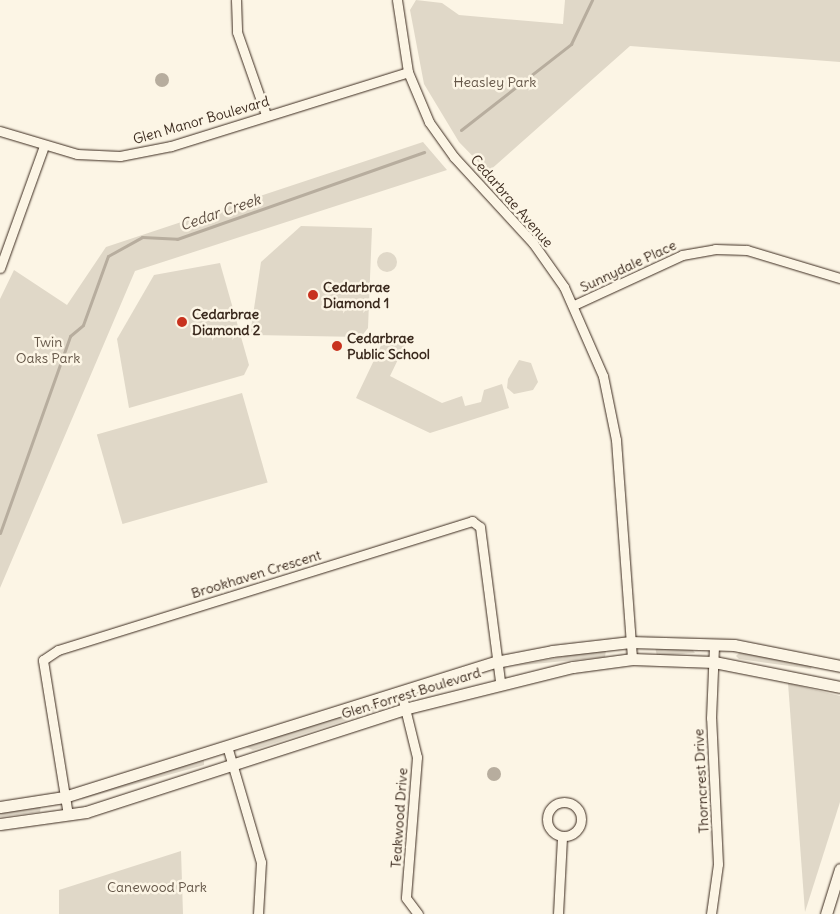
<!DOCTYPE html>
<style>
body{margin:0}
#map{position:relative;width:840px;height:914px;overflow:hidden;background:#fcf5e5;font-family:Delius,sans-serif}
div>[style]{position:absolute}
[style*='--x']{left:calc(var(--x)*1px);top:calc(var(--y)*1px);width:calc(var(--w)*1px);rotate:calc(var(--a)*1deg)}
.green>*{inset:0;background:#e0d8c8;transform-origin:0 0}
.round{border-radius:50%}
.water>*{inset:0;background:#b7ad9e}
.stream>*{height:3px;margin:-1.5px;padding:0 1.5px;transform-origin:1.5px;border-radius:1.5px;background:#b7ad9e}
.roads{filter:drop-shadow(0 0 1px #3b2a1e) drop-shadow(0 0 1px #3b2a1e)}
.minor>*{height:9px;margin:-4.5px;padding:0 4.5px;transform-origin:4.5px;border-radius:4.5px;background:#fcf5e5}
.minor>.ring{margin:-4.5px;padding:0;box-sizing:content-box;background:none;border:9px solid #fcf5e5;border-radius:50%}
.tertiary>*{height:11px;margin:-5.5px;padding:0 5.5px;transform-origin:5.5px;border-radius:5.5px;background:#fcf5e5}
.dots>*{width:14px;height:14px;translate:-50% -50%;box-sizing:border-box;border:2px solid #fcf5e5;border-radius:50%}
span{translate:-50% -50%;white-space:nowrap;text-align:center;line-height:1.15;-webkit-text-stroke:5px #fcf5e5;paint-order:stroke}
.park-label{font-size:14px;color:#645648}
.street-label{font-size:14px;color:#3b2a1e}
.poi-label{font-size:14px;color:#3b2a1e;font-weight:700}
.left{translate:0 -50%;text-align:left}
.water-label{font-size:15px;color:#605144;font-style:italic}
</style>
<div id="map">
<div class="green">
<div style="clip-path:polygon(416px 0,442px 3px,459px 15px,563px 24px,565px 0,840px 0,840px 62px,630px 46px,488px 172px,459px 142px,424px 84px,410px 10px)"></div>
<div style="clip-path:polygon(423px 142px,447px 170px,135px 271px,0 588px,0 299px,14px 270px,67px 305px,106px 247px)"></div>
<div style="clip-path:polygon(301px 226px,372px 228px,368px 328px,361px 337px,250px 335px,261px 262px)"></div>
<div class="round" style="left:377px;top:252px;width:20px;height:20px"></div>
<div style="clip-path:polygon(220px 263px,249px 365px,244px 375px,129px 408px,117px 339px,154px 275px)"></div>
<div style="clip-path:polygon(386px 335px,405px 345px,390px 376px,442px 403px,462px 396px,465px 406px,481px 402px,484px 390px,502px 384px,509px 408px,430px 433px,356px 398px)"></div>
<div style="clip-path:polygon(519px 360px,531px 363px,538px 382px,533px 390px,514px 394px,507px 388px,508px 379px)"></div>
<div style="left:242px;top:393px;width:93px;height:151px;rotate:74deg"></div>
<div style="clip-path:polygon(655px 647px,691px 648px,695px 653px,657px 656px)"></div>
<div style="clip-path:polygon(602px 649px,606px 650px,605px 657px,514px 666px)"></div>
<div style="clip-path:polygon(740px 652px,812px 666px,811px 669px,739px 659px,736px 656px)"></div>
<div style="clip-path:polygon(473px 673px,476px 678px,471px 681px,424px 696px,416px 693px)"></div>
<div style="clip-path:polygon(788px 683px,840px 696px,840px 802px,805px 912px)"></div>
<div style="clip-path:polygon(374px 704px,375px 711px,253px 750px,246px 747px)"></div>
<div style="clip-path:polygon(204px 758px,204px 765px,82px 799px,82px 795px)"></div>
<div style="clip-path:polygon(41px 806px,40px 812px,0 817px,0 810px)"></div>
<div style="clip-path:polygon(181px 851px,183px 914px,59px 914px,59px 890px)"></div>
</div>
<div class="water">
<div class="round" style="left:155px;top:73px;width:14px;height:14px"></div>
<div class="round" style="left:487px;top:767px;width:14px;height:14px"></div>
</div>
<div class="stream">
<div style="--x:461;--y:130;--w:140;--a:-38"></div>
<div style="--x:571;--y:44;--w:49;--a:-64.5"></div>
<div style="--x:0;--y:533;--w:209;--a:-70.4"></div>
<div style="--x:70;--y:336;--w:17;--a:-40"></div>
<div style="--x:83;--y:325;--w:73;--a:-70.1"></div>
<div style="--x:108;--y:256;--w:39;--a:-29"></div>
<div style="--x:142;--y:237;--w:35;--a:3"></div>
<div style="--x:177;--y:239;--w:262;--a:-19.4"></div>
</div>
<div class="roads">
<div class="minor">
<div style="--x:236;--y:0;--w:32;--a:88"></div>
<div style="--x:237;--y:32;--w:88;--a:70.7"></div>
<div style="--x:397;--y:0;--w:73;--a:81.3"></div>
<div style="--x:408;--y:72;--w:54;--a:67.2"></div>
<div style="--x:429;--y:122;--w:43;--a:54.5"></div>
<div style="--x:454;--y:157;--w:117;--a:47.4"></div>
<div style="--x:533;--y:243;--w:54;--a:54.8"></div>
<div style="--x:564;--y:287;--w:97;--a:66.3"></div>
<div style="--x:603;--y:376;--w:65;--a:78.5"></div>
<div style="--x:616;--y:440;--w:220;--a:85.8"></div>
<div style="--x:0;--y:131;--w:80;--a:16.6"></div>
<div style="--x:77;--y:154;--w:43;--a:2.7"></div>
<div style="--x:120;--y:156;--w:52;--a:-11.1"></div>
<div style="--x:171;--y:146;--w:248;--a:-17.3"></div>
<div style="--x:0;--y:268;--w:130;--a:-70.2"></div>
<div style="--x:574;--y:305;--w:119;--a:-24.8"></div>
<div style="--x:682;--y:255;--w:34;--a:-10"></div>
<div style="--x:715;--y:249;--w:32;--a:2"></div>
<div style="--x:747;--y:250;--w:97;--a:16.8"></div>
<div style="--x:401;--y:692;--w:67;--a:76.2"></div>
<div style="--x:417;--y:757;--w:141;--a:94.5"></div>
<div style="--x:406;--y:898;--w:20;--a:53"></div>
<div style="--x:227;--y:746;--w:121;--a:73.7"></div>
<div style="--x:261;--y:862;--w:52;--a:93.3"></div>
<div class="ring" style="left:547px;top:802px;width:25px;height:25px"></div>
<div style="--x:68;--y:815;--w:157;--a:-99.2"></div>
<div style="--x:43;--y:660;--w:18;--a:-34"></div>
<div style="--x:58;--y:650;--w:434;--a:-17.3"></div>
<div style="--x:472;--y:521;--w:10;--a:37"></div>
<div style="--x:480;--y:527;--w:156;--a:82.6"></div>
<div style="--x:558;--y:914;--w:77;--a:-87"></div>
<div style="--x:711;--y:914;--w:50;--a:-82"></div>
<div style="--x:718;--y:864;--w:146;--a:-92.7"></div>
<div style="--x:711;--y:718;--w:73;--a:-87.6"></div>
</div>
<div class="tertiary">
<div style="--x:0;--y:807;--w:65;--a:-8.9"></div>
<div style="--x:64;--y:797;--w:453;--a:-17.4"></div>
<div style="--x:496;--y:662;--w:57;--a:-11.1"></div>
<div style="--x:552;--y:651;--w:79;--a:-6.6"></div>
<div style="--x:630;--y:642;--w:104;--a:1.7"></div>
<div style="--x:734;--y:645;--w:108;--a:11.2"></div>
<div style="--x:0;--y:824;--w:87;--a:-7.9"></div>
<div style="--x:86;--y:812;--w:334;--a:-17.9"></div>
<div style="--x:404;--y:709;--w:174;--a:-14"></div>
<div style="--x:573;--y:667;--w:60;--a:-7.7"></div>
<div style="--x:632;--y:659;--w:82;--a:2.1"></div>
<div style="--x:714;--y:662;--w:128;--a:11.2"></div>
<div style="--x:826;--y:914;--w:47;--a:-72.7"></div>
</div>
</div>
<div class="dots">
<div style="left:313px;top:295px;background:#c8321e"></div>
<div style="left:182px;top:322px;background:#c8321e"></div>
<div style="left:337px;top:346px;background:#c8321e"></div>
</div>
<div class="park-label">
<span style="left:495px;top:82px">Heasley Park</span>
<span style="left:48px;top:350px">Twin<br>Oaks Park</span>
<span style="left:157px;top:887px">Canewood Park</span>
</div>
<div class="street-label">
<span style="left:201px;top:120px;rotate:-16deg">Glen Manor Boulevard</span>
<span style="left:512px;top:201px;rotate:49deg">Cedarbrae Avenue</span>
<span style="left:628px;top:266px;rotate:-25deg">Sunnydale Place</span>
<span style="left:256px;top:574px;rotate:-17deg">Brookhaven Crescent</span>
<span style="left:411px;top:693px;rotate:-17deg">Glen Forrest Boulevard</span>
<span style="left:701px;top:781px;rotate:-93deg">Thorncrest Drive</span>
<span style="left:399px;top:818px;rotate:-86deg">Teakwood Drive</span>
</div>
<div class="poi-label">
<span class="left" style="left:323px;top:295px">Cedarbrae<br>Diamond 1</span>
<span class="left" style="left:192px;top:322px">Cedarbrae<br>Diamond 2</span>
<span class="left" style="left:347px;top:346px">Cedarbrae<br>Public School</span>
</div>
<div class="water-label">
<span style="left:220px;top:212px;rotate:-19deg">Cedar Creek</span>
</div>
</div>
